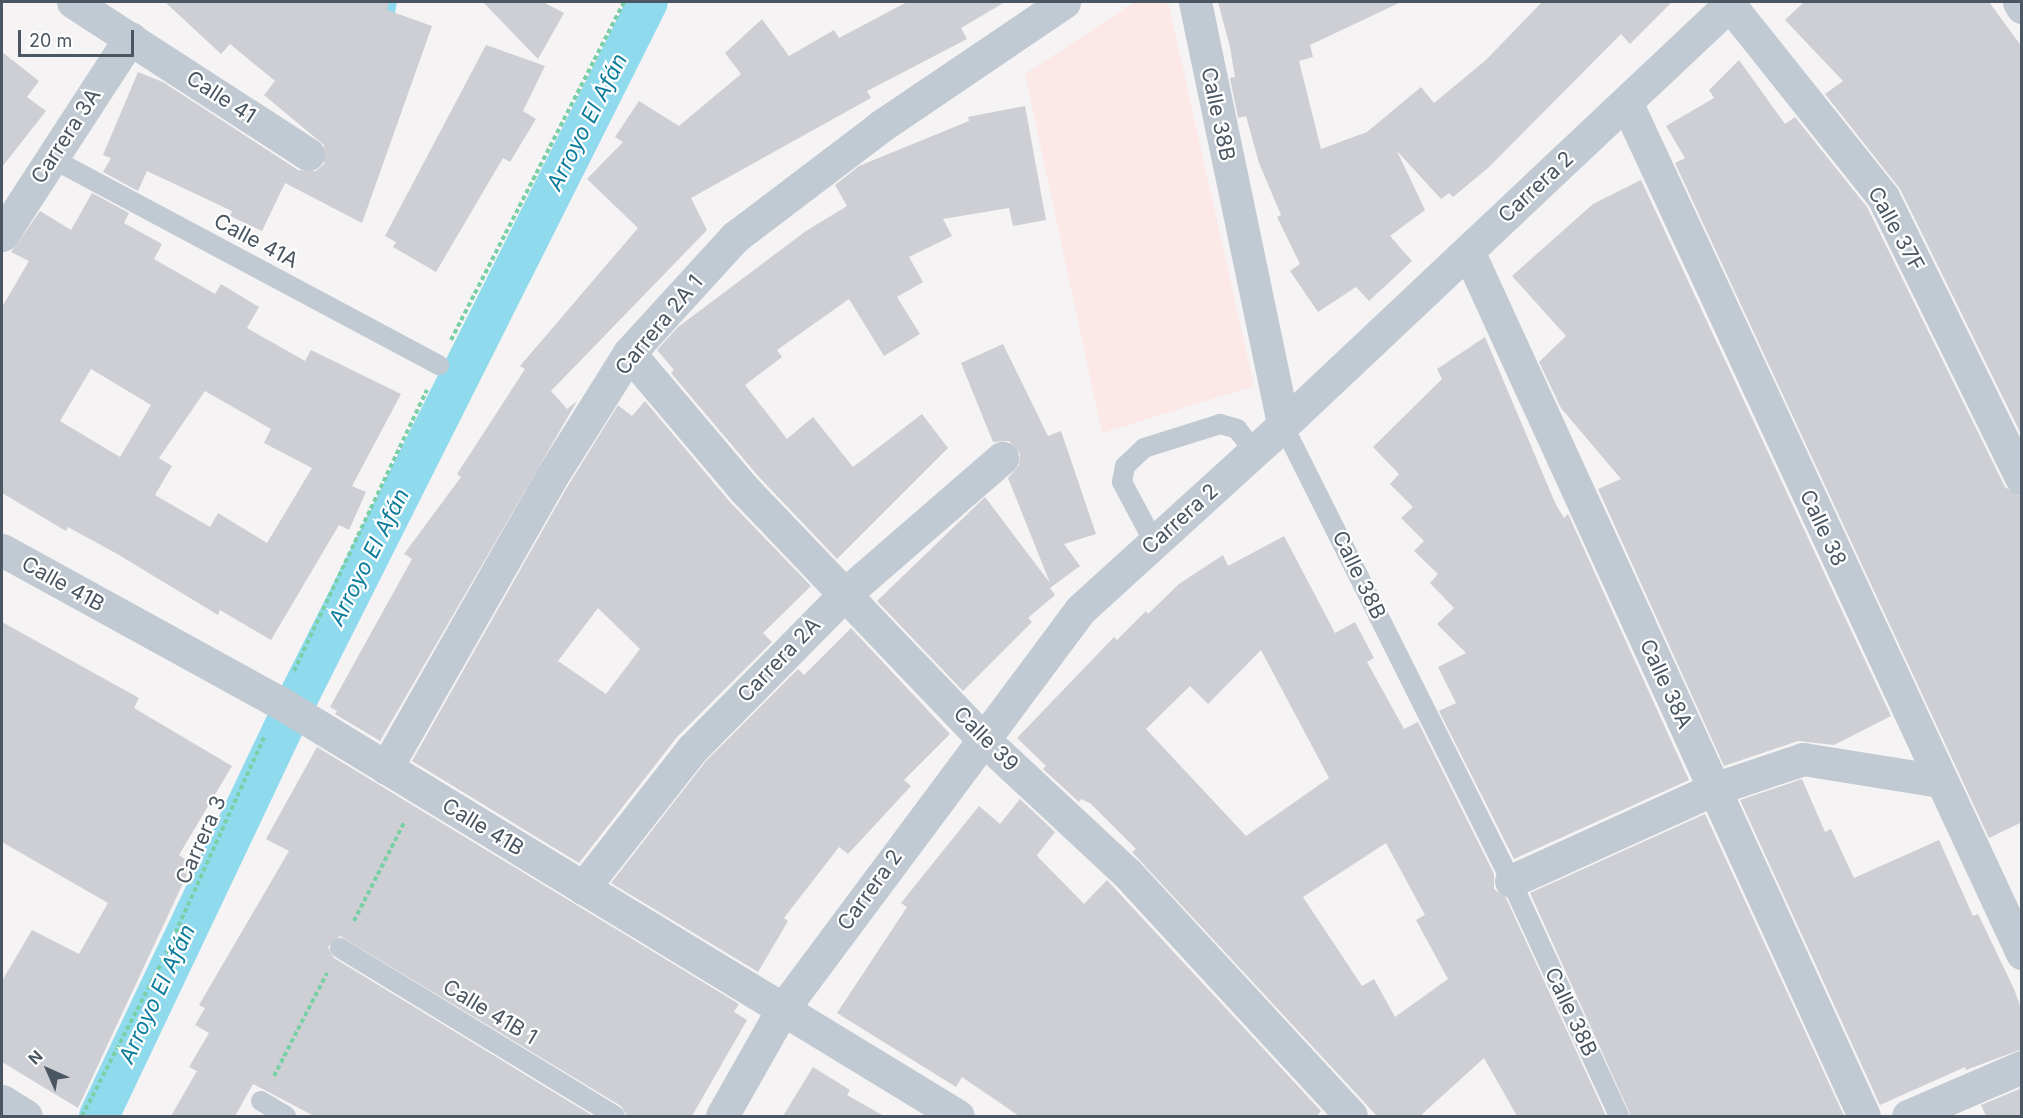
<!DOCTYPE html>
<meta charset="utf-8">
<style>
body{margin:0}
#map{position:relative;width:2023px;height:1118px;overflow:hidden;background:#f5f3f3;font-family:Inter,sans-serif}
div>[style]{position:absolute}
[style*='--x']{left:calc(var(--x)*1px);top:calc(var(--y)*1px);width:calc(var(--w)*1px);rotate:calc(var(--a)*1deg)}
.medical>*{inset:0;background:#fce8e6}
.stream>*{height:12px;margin:-6px;padding:0 6px;transform-origin:6px;border-radius:6px;background:#90daee}
.canal>*{height:40px;margin:-20px;padding:0 20px;transform-origin:20px;border-radius:20px;background:#90daee}
.building>*{inset:0;background:#cdcfd5}
.path>*{height:4px;margin-top:-2px;transform-origin:0;background:repeating-linear-gradient(90deg,#7ad0a6 0 4.5px,transparent 0 7.5px)}
.lane>*{height:20px;margin:-10px;padding:0 10px;transform-origin:10px;border-radius:10px;background:#c1cad2}
.street>*{height:33px;margin:-16.5px;padding:0 16.5px;transform-origin:16.5px;border-radius:16.5px;background:#c1cad2}
span{translate:-50% -50%;white-space:nowrap;text-align:center;line-height:1.15;-webkit-text-stroke:4.5px #fff;paint-order:stroke}
.street-label{font-size:21px;color:#4a5661}
.water-label{font-size:22px;color:#0c7c9b;font-style:italic}
.frame{position:absolute;inset:0;border:3px solid #4a5661;pointer-events:none}
.north{position:absolute;left:18px;top:1040px;width:60px;height:60px;-webkit-text-stroke:4px #fff;paint-order:stroke;rotate:315deg;font-size:16px;font-weight:700;line-height:24px;text-align:center;color:#4a5661}
.north::after{content:'';display:block;margin:auto;width:21px;height:27px;background:#4a5661;clip-path:polygon(50% 0,100% 100%,50% 72%,0 100%)}
.scale{position:absolute;left:18px;top:30px;width:116px;height:27px;box-sizing:border-box;border:3px solid #4a5661;border-top:0;padding-left:8px;font-size:18px;line-height:21px;white-space:nowrap;color:#4a5661;-webkit-text-stroke:4px #fff;paint-order:stroke}
</style>
<div id="map">
<div class="medical">
<div style="clip-path:polygon(1135px 2px,1168px 2px,1254px 386px,1102px 433px,1025px 74px)"></div>
</div>
<div class="stream">
<div style="--x:387;--y:26;--w:24;--a:-81"></div>
</div>
<div class="canal">
<div style="--x:99;--y:1116;--w:450;--a:-64.6"></div>
<div style="--x:292;--y:710;--w:792;--a:-63.31"></div>
</div>
<div class="building">
<div style="clip-path:polygon(165px 2px,389px 2px,387px 10px,432px 26px,362px 223px,285px 183px,262px 231px,230px 216px,232px 211px,147px 171px,138px 191px,103px 172px,111px 158px,103px 155px,138px 72px,163px 82px,298px 170px,316px 171px,324px 164px,324px 145px,264px 95px,275px 81px,230px 44px,221px 54px)"></div>
<div style="clip-path:polygon(483px 2px,543px 2px,564px 13px,538px 59px)"></div>
<div style="clip-path:polygon(907px 2px,1005px 2px,961px 28px,967px 39px,867px 91px,871px 98px,691px 198px,707px 230px,551px 391px,567px 409px,577px 401px,380px 741px,335px 714px,337px 711px,330px 707px,412px 559px,404px 554px,461px 477px,457px 474px,525px 369px,520px 366px,638px 228px,587px 179px,623px 142px,615px 137px,639px 101px,679px 126px,741px 74px,725px 53px,762px 19px,789px 56px,834px 30px,839px 38px)"></div>
<div style="clip-path:polygon(1218px 2px,1401px 2px,1310px 45px,1313px 57px,1299px 61px,1321px 149px,1367px 132px,1421px 87px,1434px 103px,1486px 60px,1542px 2px,1672px 2px,1630px 44px,1621px 34px,1488px 168px,1453px 197px,1449px 193px,1441px 199px,1397px 151px,1425px 210px,1390px 236px,1412px 261px,1369px 301px,1356px 287px,1318px 312px,1290px 271px,1300px 264px,1277px 217px,1281px 215px,1259px 163px,1246px 116px,1238px 118px,1230px 78px,1235px 77px,1230px 47px)"></div>
<div style="clip-path:polygon(1804px 2px,1989px 2px,2022px 47px,2022px 436px,1900px 189px,1825px 94px,1843px 81px,1785px 20px)"></div>
<div style="clip-path:polygon(486px 45px,545px 66px,523px 111px,536px 119px,510px 162px,503px 158px,436px 272px,393px 247px,396px 242px,385px 236px)"></div>
<div style="clip-path:polygon(2px 52px,39px 81px,27px 97px,46px 111px,2px 167px)"></div>
<div style="clip-path:polygon(1739px 60px,1785px 124px,1795px 117px,1867px 207px,2005px 487px,2022px 498px,2022px 822px,1989px 838px,1675px 163px,1685px 158px,1666px 126px,1714px 98px,1709px 90px)"></div>
<div style="clip-path:polygon(1025px 106px,1046px 220px,1013px 226px,1009px 208px,943px 219px,952px 236px,909px 257px,923px 282px,897px 297px,920px 334px,884px 356px,849px 299px,777px 350px,782px 357px,745px 385px,787px 439px,813px 417px,853px 467px,922px 414px,948px 448px,837px 559px,758px 476px,671px 373px,674px 370px,657px 350px,678px 327px,806px 231px,847px 206px,835px 185px,859px 166px,969px 121px,968px 117px)"></div>
<div style="clip-path:polygon(1641px 180px,1891px 716px,1834px 745px,1798px 741px,1724px 766px,1598px 489px,1621px 479px,1561px 408px,1539px 362px,1566px 336px,1512px 276px,1593px 204px)"></div>
<div style="clip-path:polygon(evenodd,92px 193px,129px 213px,124px 223px,162px 244px,154px 259px,215px 294px,221px 284px,259px 307px,247px 328px,305px 361px,311px 350px,401px 394px,352px 486px,366px 492px,349px 530px,339px 525px,271px 640px,220px 610px,218px 615px,119px 555px,68px 527px,66px 531px,2px 493px,2px 307px,29px 261px,11px 252px,40px 211px,71px 230px,92px 193px,91px 369px,151px 405px,120px 457px,60px 421px,91px 369px,92px 193px,205px 391px,271px 429px,264px 443px,312px 468px,267px 543px,218px 513px,210px 527px,155px 495px,172px 466px,159px 458px,205px 391px)"></div>
<div style="clip-path:polygon(1485px 337px,1556px 505px,1564px 518px,1568px 514px,1689px 780px,1514px 859px,1439px 711px,1456px 703px,1438px 667px,1466px 653px,1437px 624px,1454px 608px,1430px 583px,1438px 574px,1414px 551px,1424px 541px,1401px 518px,1413px 507px,1390px 484px,1399px 474px,1373px 447px,1442px 379px,1437px 369px)"></div>
<div style="clip-path:polygon(1003px 344px,1048px 436px,1061px 431px,1096px 534px,1064px 544px,1080px 566px,1050px 588px,1055px 595px,1028px 618px,1032px 622px,963px 691px,877px 601px,985px 497px,1050px 583px,1008px 478px,1019px 465px,1020px 454px,1009px 441px,993px 442px,961px 363px)"></div>
<div style="clip-path:polygon(evenodd,645px 401px,730px 502px,811px 586px,763px 633px,772px 642px,677px 737px,579px 863px,412px 761px,566px 489px,618px 405px,632px 416px,645px 401px,598px 608px,640px 649px,606px 694px,558px 661px,598px 608px)"></div>
<div style="clip-path:polygon(evenodd,1284px 536px,1335px 633px,1355px 622px,1374px 658px,1367px 662px,1404px 729px,1418px 722px,1494px 874px,1494px 889px,1506px 898px,1606px 1116px,1517px 1116px,1484px 1058px,1420px 1116px,1377px 1116px,1132px 852px,1136px 849px,1090px 803px,1081px 799px,1079px 802px,1043px 769px,1046px 766px,1017px 738px,1114px 637px,1117px 640px,1146px 611px,1148px 614px,1179px 584px,1223px 555px,1228px 566px,1284px 536px,1261px 650px,1329px 778px,1246px 836px,1146px 729px,1190px 686px,1208px 704px,1261px 650px,1284px 536px,1386px 843px,1425px 915px,1416px 920px,1448px 979px,1395px 1017px,1374px 979px,1362px 986px,1303px 897px,1386px 843px)"></div>
<div style="clip-path:polygon(2px 622px,139px 698px,134px 708px,232px 766px,179px 855px,192px 864px,78px 1108px,2px 1062px,2px 981px,32px 930px,79px 954px,108px 903px,2px 842px)"></div>
<div style="clip-path:polygon(851px 628px,950px 734px,904px 780px,911px 786px,848px 854px,839px 847px,784px 918px,788px 921px,758px 972px,611px 883px,706px 761px,798px 669px,804px 675px)"></div>
<div style="clip-path:polygon(317px 747px,739px 1004px,734px 1012px,747px 1020px,692px 1116px,627px 1116px,621px 1106px,340px 936px,328px 947px,334px 958px,593px 1116px,314px 1116px,253px 1084px,235px 1116px,171px 1116px,197px 1071px,189px 1067px,209px 1033px,195px 1025px,205px 1008px,199px 1005px,289px 851px,266px 839px)"></div>
<div style="clip-path:polygon(1802px 779px,1825px 832px,1831px 829px,1854px 878px,1939px 840px,1973px 916px,1978px 914px,2014px 989px,2022px 1011px,2022px 1049px,1966px 1070px,1965px 1067px,1880px 1105px,1740px 800px)"></div>
<div style="clip-path:polygon(1020px 799px,1055px 832px,1037px 855px,1039px 858px,1084px 904px,1107px 880px,1321px 1111px,1317px 1116px,1019px 1116px,962px 1077px,956px 1087px,837px 1013px,907px 907px,901px 903px,979px 806px,1000px 824px)"></div>
<div style="clip-path:polygon(1705px 814px,1844px 1116px,1631px 1116px,1530px 893px)"></div>
<div style="clip-path:polygon(813px 1067px,850px 1090px,847px 1095px,884px 1116px,783px 1116px)"></div>
<div style="clip-path:polygon(2022px 1088px,2022px 1116px,1986px 1116px,1981px 1105px)"></div>
</div>
<div class="path">
<div style="--x:451;--y:340;--w:380;--a:-62.9"></div>
<div style="--x:294;--y:671;--w:311;--a:-64.7"></div>
<div style="--x:354;--y:921;--w:112;--a:-63"></div>
<div style="--x:274;--y:1076;--w:116;--a:-62.8"></div>
<div style="--x:82;--y:1116;--w:176;--a:-62.6"></div>
<div style="--x:163;--y:960;--w:247;--a:-65.6"></div>
</div>
<div class="lane">
<div style="--x:51;--y:158;--w:440;--a:28.1"></div>
<div style="--x:1283;--y:425;--w:510;--a:63.43"></div>
<div style="--x:1511;--y:881;--w:259;--a:65.3"></div>
<div style="--x:1154;--y:542;--w:68;--a:-118.1"></div>
<div style="--x:1122;--y:482;--w:16;--a:-79"></div>
<div style="--x:1125;--y:466;--w:26;--a:-43"></div>
<div style="--x:1144;--y:448;--w:80;--a:-17.5"></div>
<div style="--x:1220;--y:424;--w:18;--a:16"></div>
<div style="--x:1237;--y:429;--w:28;--a:52"></div>
<div style="--x:340;--y:948;--w:322;--a:31.4"></div>
<div style="--x:261;--y:1101;--w:29;--a:31"></div>
</div>
<div class="street">
<div style="--x:73;--y:2;--w:280;--a:32.9"></div>
<div style="--x:1195;--y:2;--w:432;--a:78.2"></div>
<div style="--x:2019;--y:2;--w:6;--a:59"></div>
<div style="--x:1729;--y:4;--w:247;--a:51.4"></div>
<div style="--x:1883;--y:197;--w:314;--a:63.8"></div>
<div style="--x:1626;--y:102;--w:939;--a:65.05"></div>
<div style="--x:2;--y:235;--w:235;--a:-57"></div>
<div style="--x:1468;--y:251;--w:951;--a:65.4"></div>
<div style="--x:629;--y:353;--w:178;--a:49.8"></div>
<div style="--x:744;--y:489;--w:344;--a:46.3"></div>
<div style="--x:982;--y:738;--w:198;--a:43"></div>
<div style="--x:1127;--y:873;--w:330;--a:47.3"></div>
<div style="--x:2;--y:550;--w:316;--a:28.8"></div>
<div style="--x:279;--y:702;--w:795;--a:31.37"></div>
<div style="--x:386;--y:768;--w:332;--a:-60.4"></div>
<div style="--x:550;--y:479;--w:149;--a:-57.9"></div>
<div style="--x:629;--y:353;--w:157;--a:-47.6"></div>
<div style="--x:735;--y:237;--w:183;--a:-37.2"></div>
<div style="--x:881;--y:126;--w:221;--a:-34.1"></div>
<div style="--x:1511;--y:881;--w:223;--a:-24.4"></div>
<div style="--x:1714;--y:789;--w:94;--a:-18.6"></div>
<div style="--x:1803;--y:759;--w:140;--a:9.1"></div>
<div style="--x:583;--y:888;--w:177;--a:-51.9"></div>
<div style="--x:692;--y:749;--w:218;--a:-45.4"></div>
<div style="--x:845;--y:594;--w:208;--a:-40.9"></div>
<div style="--x:2;--y:1101;--w:28;--a:32"></div>
<div style="--x:722;--y:1116;--w:122;--a:-60.5"></div>
<div style="--x:782;--y:1010;--w:499;--a:-53.3"></div>
<div style="--x:1080;--y:610;--w:275;--a:-42.3"></div>
<div style="--x:1283;--y:425;--w:617;--a:-43.29"></div>
<div style="--x:1908;--y:1116;--w:124;--a:-23.3"></div>
</div>
<div class="street-label">
<span style="left:221px;top:97px;rotate:33deg">Calle 41</span>
<span style="left:1218px;top:114px;rotate:78deg">Calle 38B</span>
<span style="left:66px;top:136px;rotate:-57deg">Carrera 3A</span>
<span style="left:1536px;top:187px;rotate:-43deg">Carrera 2</span>
<span style="left:1896px;top:229px;rotate:61deg">Calle 37F</span>
<span style="left:256px;top:241px;rotate:28deg">Calle 41A</span>
<span style="left:659px;top:325px;rotate:-50deg">Carrera 2A 1</span>
<span style="left:1180px;top:519px;rotate:-42deg">Carrera 2</span>
<span style="left:1823px;top:528px;rotate:65deg">Calle 38</span>
<span style="left:1359px;top:575px;rotate:64deg">Calle 38B</span>
<span style="left:63px;top:584px;rotate:29deg">Calle 41B</span>
<span style="left:779px;top:660px;rotate:-46deg">Carrera 2A</span>
<span style="left:1666px;top:684px;rotate:65deg">Calle 38A</span>
<span style="left:986px;top:739px;rotate:45deg">Calle 39</span>
<span style="left:483px;top:827px;rotate:31deg">Calle 41B</span>
<span style="left:201px;top:840px;rotate:-66deg">Carrera 3</span>
<span style="left:870px;top:890px;rotate:-54deg">Carrera 2</span>
<span style="left:490px;top:1012px;rotate:31deg">Calle 41B 1</span>
<span style="left:1571px;top:1012px;rotate:65deg">Calle 38B</span>
</div>
<div class="water-label">
<span style="left:587px;top:122px;rotate:-63deg">Arroyo El Afán</span>
<span style="left:369px;top:557px;rotate:-63deg">Arroyo El Afán</span>
<span style="left:157px;top:994px;rotate:-65deg">Arroyo El Afán</span>
</div>
<div class="frame"></div>
<div class="north">N</div>
<div class="scale">20 m</div>
</div>
